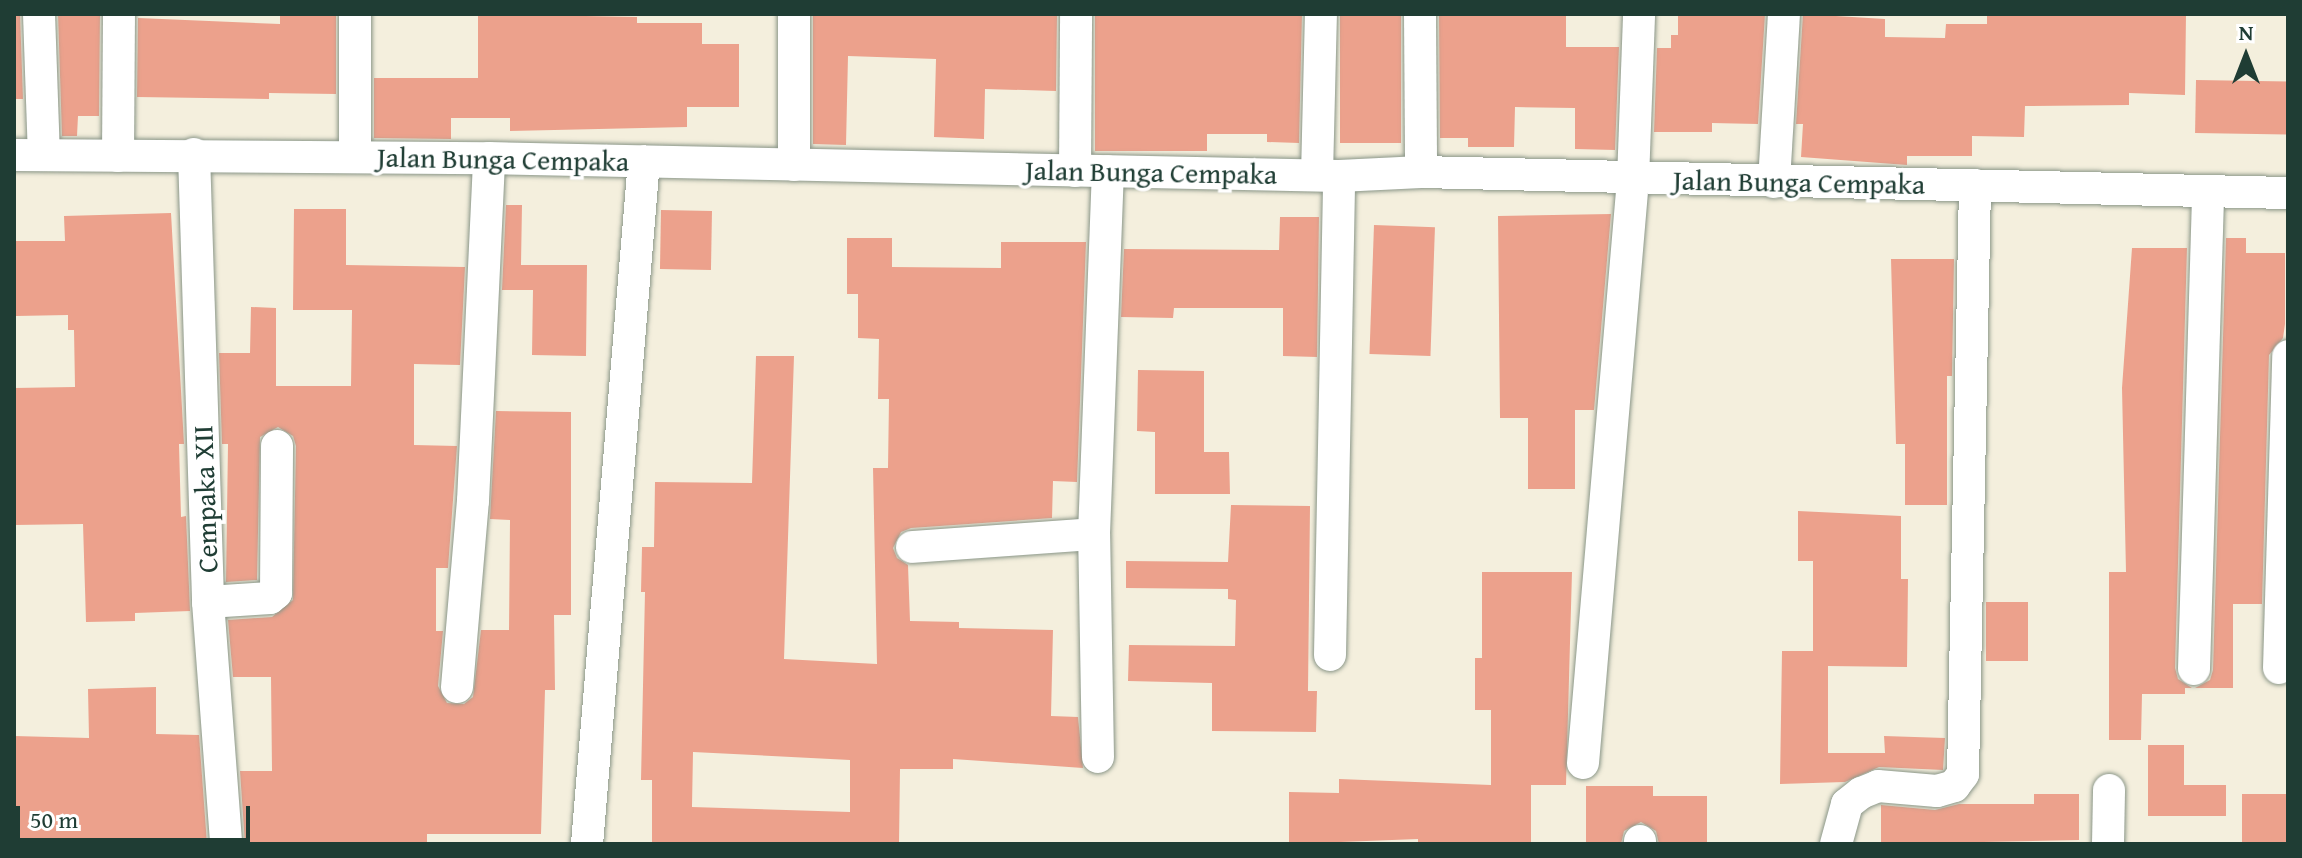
<!DOCTYPE html>
<style>
body{margin:0}
#map{position:relative;width:2302px;height:858px;overflow:hidden;background:#f4efdd;font-family:"Gentium Book Plus",serif}
div>[style]{position:absolute}
[style*='--x']{left:calc(var(--x)*1px);top:calc(var(--y)*1px);width:calc(var(--w)*1px);rotate:calc(var(--a)*1deg)}
.building>*{inset:0;background:#eca18c;transform-origin:0 0}
.roads{filter:drop-shadow(0 0 2px #8a9688) drop-shadow(0 0 2px #8a9688)}
.minor>*{height:32px;margin:-16px;padding:0 16px;transform-origin:16px;border-radius:16px;background:#fff}
span{translate:-50% -50%;white-space:nowrap;text-align:center;line-height:1.15;-webkit-text-stroke:7px #fff;paint-order:stroke}
.street-label{font-size:28px;color:#1f3d34}
.frame{position:absolute;inset:0;border:16px solid #1f3d34;pointer-events:none}
.north{position:absolute;left:2206px;top:16px;width:80px;height:80px;-webkit-text-stroke:6px #fff;paint-order:stroke;rotate:0deg;font-size:22px;font-weight:700;line-height:32px;text-align:center;color:#1f3d34}
.north::after{content:'';display:block;margin:auto;width:28px;height:36px;background:#1f3d34;clip-path:polygon(50% 0,100% 100%,50% 72%,0 100%)}
.scale{position:absolute;left:16px;top:806px;width:234px;height:36px;box-sizing:border-box;border:4px solid #1f3d34;border-top:0;padding-left:10px;font-size:24px;line-height:28px;white-space:nowrap;color:#1f3d34;-webkit-text-stroke:6px #fff;paint-order:stroke}
</style>
<div id="map">
<div class="building">
<div style="clip-path:polygon(14px 14px,20px 14px,23px 99px,14px 99px)"></div>
<div style="clip-path:polygon(58px 14px,100px 14px,99px 116px,78px 116px,77px 136px,62px 136px)"></div>
<div style="clip-path:polygon(280px 14px,336px 14px,336px 94px,269px 93px,269px 99px,137px 97px,138px 18px,280px 24px)"></div>
<div style="clip-path:polygon(478px 14px,637px 17px,637px 23px,702px 23px,702px 44px,739px 44px,739px 107px,687px 107px,687px 127px,510px 131px,510px 118px,451px 118px,451px 139px,374px 138px,374px 78px,478px 78px)"></div>
<div style="clip-path:polygon(813px 14px,1057px 14px,1056px 91px,985px 89px,984px 139px,934px 137px,936px 59px,848px 56px,846px 145px,813px 144px)"></div>
<div style="clip-path:polygon(1095px 14px,1302px 14px,1299px 143px,1267px 142px,1267px 134px,1207px 134px,1207px 151px,1095px 151px)"></div>
<div style="left:1340px;top:14px;width:61px;height:129px"></div>
<div style="clip-path:polygon(1439px 14px,1566px 14px,1566px 47px,1619px 47px,1615px 150px,1575px 149px,1575px 108px,1515px 107px,1514px 147px,1468px 147px,1468px 138px,1440px 138px)"></div>
<div style="clip-path:polygon(1678px 14px,1765px 14px,1758px 124px,1712px 123px,1712px 132px,1654px 132px,1657px 48px,1671px 48px,1671px 35px,1678px 35px)"></div>
<div style="clip-path:polygon(1803px 14px,1885px 19px,1885px 37px,1945px 38px,1946px 24px,1987px 24px,1987px 14px,2186px 14px,2185px 95px,2129px 93px,2129px 105px,2025px 106px,2024px 137px,1972px 136px,1972px 156px,1907px 156px,1907px 165px,1801px 157px,1803px 124px,1796px 124px)"></div>
<div style="left:2196px;top:80px;width:92px;height:53px;rotate:1deg"></div>
<div style="clip-path:polygon(506px 205px,522px 205px,521px 265px,587px 265px,586px 356px,532px 355px,533px 290px,502px 290px)"></div>
<div style="clip-path:polygon(294px 209px,346px 209px,346px 265px,465px 267px,460px 365px,414px 364px,414px 445px,457px 446px,448px 568px,436px 568px,436px 631px,443px 631px,438px 686px,447px 703px,464px 704px,473px 697px,481px 630px,509px 630px,510px 520px,490px 519px,496px 411px,571px 412px,571px 615px,554px 615px,555px 690px,545px 690px,541px 834px,427px 834px,427px 844px,245px 844px,240px 771px,272px 771px,271px 677px,233px 677px,228px 620px,272px 617px,293px 600px,296px 446px,293px 436px,278px 427px,260px 437px,257px 580px,226px 582px,228px 444px,222px 444px,219px 353px,250px 353px,251px 307px,276px 308px,276px 386px,351px 386px,352px 310px,293px 310px)"></div>
<div style="left:661px;top:210px;width:51px;height:59px;rotate:1deg"></div>
<div style="clip-path:polygon(171px 213px,184px 444px,179px 444px,181px 517px,186px 516px,190px 611px,135px 613px,135px 621px,86px 622px,83px 524px,14px 525px,14px 388px,75px 387px,74px 330px,68px 330px,68px 315px,16px 316px,15px 241px,65px 241px,64px 216px)"></div>
<div style="clip-path:polygon(1611px 214px,1594px 410px,1575px 410px,1575px 489px,1528px 489px,1528px 418px,1500px 418px,1498px 216px)"></div>
<div style="clip-path:polygon(1280px 217px,1319px 217px,1317px 357px,1283px 356px,1283px 308px,1174px 308px,1173px 318px,1121px 317px,1124px 249px,1279px 250px)"></div>
<div style="left:1374px;top:225px;width:61px;height:129px;rotate:2deg"></div>
<div style="clip-path:polygon(evenodd,847px 238px,892px 238px,892px 267px,1001px 268px,1001px 242px,1086px 242px,1077px 482px,1053px 481px,1052px 518px,911px 528px,901px 532px,893px 548px,897px 558px,908px 565px,910px 621px,959px 622px,959px 628px,1053px 630px,1051px 716px,1078px 717px,1083px 768px,953px 759px,953px 769px,900px 769px,899px 844px,652px 844px,652px 780px,641px 780px,645px 592px,641px 592px,642px 547px,654px 547px,655px 482px,752px 483px,756px 356px,794px 356px,784px 659px,877px 664px,873px 468px,888px 468px,889px 399px,878px 399px,879px 339px,858px 338px,858px 294px,847px 294px,847px 238px,693px 752px,850px 760px,850px 812px,692px 807px,693px 752px)"></div>
<div style="clip-path:polygon(2226px 238px,2246px 238px,2246px 253px,2285px 253px,2285px 324px,2283px 338px,2269px 355px,2262px 604px,2233px 604px,2233px 688px,2195px 688px,2210px 680px,2213px 670px)"></div>
<div style="clip-path:polygon(2132px 248px,2187px 248px,2175px 668px,2178px 679px,2192px 688px,2185px 688px,2185px 694px,2142px 694px,2141px 740px,2109px 740px,2109px 572px,2126px 572px,2122px 388px)"></div>
<div style="clip-path:polygon(1891px 259px,1954px 259px,1952px 376px,1947px 376px,1947px 505px,1905px 505px,1905px 444px,1896px 444px)"></div>
<div style="clip-path:polygon(1138px 370px,1204px 371px,1204px 452px,1229px 452px,1230px 494px,1155px 494px,1155px 432px,1137px 431px)"></div>
<div style="clip-path:polygon(1231px 505px,1310px 506px,1308px 691px,1317px 691px,1316px 732px,1212px 731px,1212px 683px,1128px 681px,1129px 645px,1235px 646px,1236px 600px,1228px 599px,1228px 589px,1126px 588px,1126px 561px,1228px 562px)"></div>
<div style="clip-path:polygon(1798px 511px,1901px 516px,1901px 579px,1908px 579px,1907px 667px,1828px 666px,1828px 753px,1885px 753px,1884px 736px,1945px 738px,1943px 770px,1879px 767px,1845px 782px,1780px 784px,1782px 651px,1813px 651px,1813px 561px,1798px 561px)"></div>
<div style="clip-path:polygon(1482px 572px,1572px 572px,1566px 785px,1531px 785px,1531px 844px,1418px 844px,1418px 839px,1289px 844px,1289px 792px,1339px 793px,1339px 779px,1491px 785px,1491px 710px,1475px 710px,1475px 658px,1482px 658px)"></div>
<div style="left:1986px;top:602px;width:42px;height:59px"></div>
<div style="clip-path:polygon(156px 687px,156px 734px,199px 735px,207px 844px,14px 844px,14px 736px,89px 738px,88px 689px)"></div>
<div style="clip-path:polygon(2148px 745px,2184px 745px,2184px 785px,2226px 785px,2226px 816px,2148px 816px)"></div>
<div style="clip-path:polygon(1586px 786px,1653px 786px,1653px 796px,1707px 796px,1707px 844px,1659px 844px,1656px 831px,1641px 822px,1624px 831px,1621px 844px,1586px 844px)"></div>
<div style="clip-path:polygon(2034px 794px,2079px 794px,2079px 840px,1881px 844px,1881px 805px,1935px 810px,1959px 804px,2034px 804px)"></div>
<div style="left:2242px;top:794px;width:46px;height:50px"></div>
</div>
<div class="roads">
<div class="minor">
<div style="--x:39;--y:14;--w:141;--a:88"></div>
<div style="--x:1420;--y:14;--w:158;--a:89.6"></div>
<div style="--x:194;--y:154;--w:448;--a:88.2"></div>
<div style="--x:208;--y:602;--w:243;--a:85.7"></div>
<div style="--x:14;--y:155;--w:475;--a:0.4"></div>
<div style="--x:489;--y:158;--w:850;--a:1.21"></div>
<div style="--x:1339;--y:176;--w:82;--a:-2.8"></div>
<div style="--x:1421;--y:172;--w:867;--a:1.39"></div>
<div style="--x:118;--y:156;--w:142;--a:-89.6"></div>
<div style="--x:355;--y:156;--w:142;--a:-90"></div>
<div style="--x:794;--y:165;--w:151;--a:-90"></div>
<div style="--x:1075;--y:171;--w:157;--a:-89.6"></div>
<div style="--x:1317;--y:175;--w:161;--a:-88.6"></div>
<div style="--x:1774;--y:182;--w:168;--a:-86.6"></div>
<div style="--x:912;--y:547;--w:182;--a:-4.1"></div>
<div style="--x:208;--y:602;--w:62;--a:-3.7"></div>
<div style="--x:270;--y:598;--w:8;--a:-40"></div>
<div style="--x:276;--y:593;--w:147;--a:-89.6"></div>
<div style="--x:1330;--y:655;--w:479;--a:-88.9"></div>
<div style="--x:2279;--y:668;--w:312;--a:-88.3"></div>
<div style="--x:2194;--y:669;--w:477;--a:-88.3"></div>
<div style="--x:457;--y:687;--w:187;--a:-85.1"></div>
<div style="--x:473;--y:501;--w:343;--a:-87.3"></div>
<div style="--x:1098;--y:757;--w:223;--a:-91"></div>
<div style="--x:1094;--y:534;--w:363;--a:-87.8"></div>
<div style="--x:1583;--y:763;--w:585;--a:-85.1"></div>
<div style="--x:1633;--y:180;--w:166;--a:-87.9"></div>
<div style="--x:1640;--y:841;--w:3;--a:90"></div>
<div style="--x:587;--y:844;--w:685;--a:-85.23"></div>
<div style="--x:1836;--y:844;--w:41;--a:-74.6"></div>
<div style="--x:1847;--y:804;--w:18;--a:-38"></div>
<div style="--x:1861;--y:793;--w:18;--a:-22"></div>
<div style="--x:1878;--y:786;--w:59;--a:4.8"></div>
<div style="--x:1937;--y:791;--w:18;--a:-16"></div>
<div style="--x:1954;--y:786;--w:15;--a:-53"></div>
<div style="--x:1963;--y:774;--w:589;--a:-88.83"></div>
<div style="--x:2108;--y:844;--w:54;--a:-88.9"></div>
</div>
</div>
<div class="street-label">
<span style="left:503px;top:159px;rotate:1deg">Jalan Bunga Cempaka</span>
<span style="left:1151px;top:172px;rotate:1deg">Jalan Bunga Cempaka</span>
<span style="left:1799px;top:182px;rotate:1deg">Jalan Bunga Cempaka</span>
<span style="left:205px;top:499px;rotate:-92deg">Cempaka XII</span>
</div>
<div class="frame"></div>
<div class="north">N</div>
<div class="scale">50 m</div>
</div>
